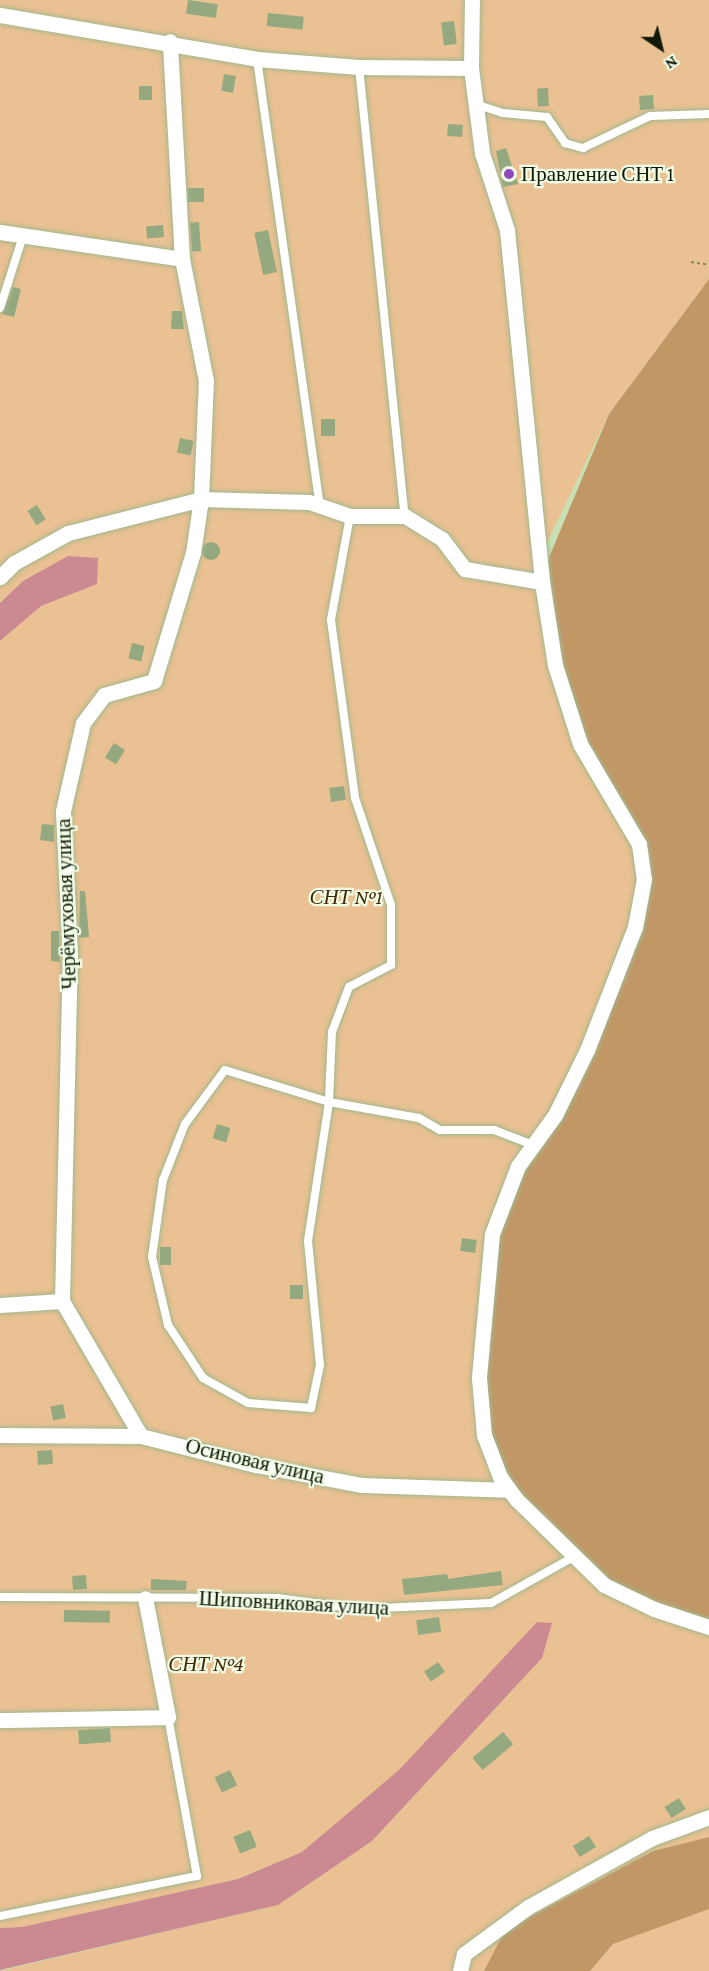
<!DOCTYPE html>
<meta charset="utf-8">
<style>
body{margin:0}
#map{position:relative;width:709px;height:1971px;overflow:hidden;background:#c9dfb4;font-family:"Crimson Pro",serif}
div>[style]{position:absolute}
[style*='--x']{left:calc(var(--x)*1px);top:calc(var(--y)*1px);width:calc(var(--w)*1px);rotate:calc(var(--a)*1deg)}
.green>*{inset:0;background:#eac192}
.forest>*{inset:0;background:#c29766}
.water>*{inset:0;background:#cb8992}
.building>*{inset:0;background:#94a980;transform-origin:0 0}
.round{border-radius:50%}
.path>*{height:2px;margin-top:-1px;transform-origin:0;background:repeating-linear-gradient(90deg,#778768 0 3px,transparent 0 6px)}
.roads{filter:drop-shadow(0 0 2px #a2b78e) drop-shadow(0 0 2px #a2b78e)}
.service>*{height:8px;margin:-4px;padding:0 4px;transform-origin:4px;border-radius:4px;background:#fff}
.minor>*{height:15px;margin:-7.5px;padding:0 7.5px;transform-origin:7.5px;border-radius:7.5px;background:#fff}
.dots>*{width:16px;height:16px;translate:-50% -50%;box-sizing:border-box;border:3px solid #f0fce6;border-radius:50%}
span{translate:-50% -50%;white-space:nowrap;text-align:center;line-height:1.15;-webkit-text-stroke:4.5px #f0fce6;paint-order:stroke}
.poi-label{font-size:21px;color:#111909}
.left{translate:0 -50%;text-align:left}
.park-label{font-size:21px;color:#452800;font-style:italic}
.street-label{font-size:21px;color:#111909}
.north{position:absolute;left:631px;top:18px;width:60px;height:60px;-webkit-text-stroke:4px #f0fce6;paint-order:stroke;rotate:145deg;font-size:16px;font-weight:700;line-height:24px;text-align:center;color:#111909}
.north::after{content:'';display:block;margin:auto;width:21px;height:27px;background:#111909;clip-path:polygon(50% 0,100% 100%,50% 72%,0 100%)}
</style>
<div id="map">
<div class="green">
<div style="clip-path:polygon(0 0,709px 0,709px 279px,609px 414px,539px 559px,580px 744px,639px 844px,640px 887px,633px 925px,587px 1050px,709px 1627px,709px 1837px,653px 1851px,505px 1930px,484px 1971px,0 1971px,278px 1905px,372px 1841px,542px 1658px,302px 1852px,238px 1879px,22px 1927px,0 1928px,0 641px,41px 605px,96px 584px,23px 581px,0 603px)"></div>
<div style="clip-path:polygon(709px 1909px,709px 1971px,590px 1971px,613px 1944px)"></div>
</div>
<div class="forest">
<div style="clip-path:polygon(709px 279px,709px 1627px,604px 1585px,517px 1500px,484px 1435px,492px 1234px,518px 1166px,587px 1050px,643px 931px,651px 888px,647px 846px,587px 739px,562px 665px,548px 560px,609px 414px)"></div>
<div style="clip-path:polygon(709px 1837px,709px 1909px,613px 1944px,590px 1971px,484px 1971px,505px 1930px,653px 1851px)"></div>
</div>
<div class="water">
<div style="clip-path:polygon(68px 556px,98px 558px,97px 584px,41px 606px,0 641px,0 603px,23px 581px)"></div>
<div style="clip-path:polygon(537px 1622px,552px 1623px,542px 1658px,372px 1841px,278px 1905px,0 1970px,0 1928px,22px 1927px,238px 1879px,302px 1852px,399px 1770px)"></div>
</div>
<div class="building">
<div style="left:188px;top:0;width:30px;height:14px;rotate:8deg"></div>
<div style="left:268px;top:13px;width:36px;height:13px;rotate:6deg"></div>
<div style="left:454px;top:21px;width:23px;height:13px;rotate:83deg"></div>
<div style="left:224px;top:74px;width:12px;height:17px;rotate:9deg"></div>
<div style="left:139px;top:86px;width:13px;height:14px"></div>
<div style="left:548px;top:88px;width:18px;height:11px;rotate:87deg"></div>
<div style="left:653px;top:95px;width:14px;height:14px;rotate:86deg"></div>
<div style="left:448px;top:124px;width:15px;height:12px;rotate:4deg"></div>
<div style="clip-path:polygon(506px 148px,518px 184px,503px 187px,496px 151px)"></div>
<div style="left:188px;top:188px;width:16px;height:14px"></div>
<div style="left:199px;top:222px;width:29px;height:9px;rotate:86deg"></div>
<div style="left:163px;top:225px;width:12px;height:17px;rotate:85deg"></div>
<div style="left:268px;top:230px;width:43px;height:14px;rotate:78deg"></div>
<div style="clip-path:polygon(13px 287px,21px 289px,14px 317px,2px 314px)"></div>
<div style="clip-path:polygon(172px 311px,182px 311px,184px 329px,171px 329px)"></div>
<div style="left:321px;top:419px;width:14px;height:17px"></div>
<div style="left:180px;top:438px;width:14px;height:15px;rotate:12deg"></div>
<div style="left:37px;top:505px;width:17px;height:11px;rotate:59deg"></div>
<div class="round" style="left:202px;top:542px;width:18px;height:18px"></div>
<div style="left:132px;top:643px;width:13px;height:16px;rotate:13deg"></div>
<div style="left:114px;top:743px;width:13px;height:17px;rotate:32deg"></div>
<div style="left:344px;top:786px;width:14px;height:15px;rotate:82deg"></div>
<div style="clip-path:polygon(42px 824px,54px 825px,54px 842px,40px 840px)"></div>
<div style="clip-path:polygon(80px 891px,85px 891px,89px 937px,79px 938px)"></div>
<div style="clip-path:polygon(51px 931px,59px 931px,60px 962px,51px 961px)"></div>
<div style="left:217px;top:1124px;width:14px;height:15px;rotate:17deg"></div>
<div style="left:462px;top:1238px;width:15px;height:13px;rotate:8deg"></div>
<div style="left:160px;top:1247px;width:11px;height:18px"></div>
<div style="left:290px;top:1285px;width:13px;height:14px"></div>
<div style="left:63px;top:1404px;width:14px;height:13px;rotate:78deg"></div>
<div style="left:52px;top:1450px;width:14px;height:15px;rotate:86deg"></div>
<div style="clip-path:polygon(501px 1571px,503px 1585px,404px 1595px,402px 1579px,447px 1574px,448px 1579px)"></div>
<div style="left:86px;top:1575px;width:14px;height:14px;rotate:86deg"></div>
<div style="clip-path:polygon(151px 1579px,187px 1581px,186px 1590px,151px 1590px)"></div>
<div style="left:64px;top:1610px;width:46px;height:12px;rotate:1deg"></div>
<div style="left:439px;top:1617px;width:15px;height:23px;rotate:82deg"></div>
<div style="left:438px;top:1662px;width:12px;height:17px;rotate:55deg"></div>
<div style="left:110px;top:1728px;width:14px;height:32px;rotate:86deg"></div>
<div style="left:503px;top:1732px;width:16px;height:40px;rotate:50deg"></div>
<div style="left:230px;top:1770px;width:17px;height:17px;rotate:65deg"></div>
<div style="left:679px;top:1798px;width:13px;height:17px;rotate:58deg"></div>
<div style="left:250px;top:1830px;width:18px;height:18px;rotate:68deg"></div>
<div style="left:589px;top:1836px;width:13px;height:19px;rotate:58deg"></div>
</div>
<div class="path">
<div style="--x:691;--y:262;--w:18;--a:9"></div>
</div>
<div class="roads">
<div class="service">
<div style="--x:257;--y:59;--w:450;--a:82"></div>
<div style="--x:359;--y:67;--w:451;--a:84.2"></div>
<div style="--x:478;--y:105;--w:26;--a:18"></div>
<div style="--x:503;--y:113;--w:44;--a:5.2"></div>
<div style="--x:547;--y:117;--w:32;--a:55"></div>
<div style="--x:565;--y:143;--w:19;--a:16"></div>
<div style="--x:583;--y:148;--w:74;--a:-25.5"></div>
<div style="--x:650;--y:116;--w:59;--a:-1.9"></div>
<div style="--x:0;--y:308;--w:76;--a:-72.3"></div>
<div style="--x:350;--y:516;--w:106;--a:100.4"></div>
<div style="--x:331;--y:620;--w:180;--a:82.3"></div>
<div style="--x:355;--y:798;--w:113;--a:71.4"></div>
<div style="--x:391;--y:905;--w:60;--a:90"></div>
<div style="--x:391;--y:965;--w:47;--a:152.4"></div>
<div style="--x:349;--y:987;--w:48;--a:110.7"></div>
<div style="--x:332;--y:1032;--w:70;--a:92.5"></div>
<div style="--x:329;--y:1102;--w:141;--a:98.6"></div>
<div style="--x:308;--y:1241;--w:125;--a:84.5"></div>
<div style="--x:320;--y:1365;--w:44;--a:101.8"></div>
<div style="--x:311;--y:1408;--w:63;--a:-175.5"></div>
<div style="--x:248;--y:1403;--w:51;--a:-150.9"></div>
<div style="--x:203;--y:1378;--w:64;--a:-123.4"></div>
<div style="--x:168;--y:1325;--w:70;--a:-103.2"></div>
<div style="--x:152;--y:1257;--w:78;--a:-81.9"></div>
<div style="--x:163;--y:1180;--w:60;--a:-68.6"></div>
<div style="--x:185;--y:1124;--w:67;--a:-53.5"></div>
<div style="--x:225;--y:1070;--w:109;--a:17.1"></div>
<div style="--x:329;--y:1102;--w:91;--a:10.1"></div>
<div style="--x:419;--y:1118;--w:24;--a:30"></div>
<div style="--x:440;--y:1130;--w:54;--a:0"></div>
<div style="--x:494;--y:1130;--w:42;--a:21"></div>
<div style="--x:0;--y:1597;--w:277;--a:0.2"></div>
<div style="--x:277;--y:1598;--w:83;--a:7.6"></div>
<div style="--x:359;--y:1609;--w:132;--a:-2.6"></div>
<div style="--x:491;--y:1603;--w:96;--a:-29.2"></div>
<div style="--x:0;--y:1916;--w:201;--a:-11.5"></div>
<div style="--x:197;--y:1876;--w:162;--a:-100.3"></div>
</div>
<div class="minor">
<div style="--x:0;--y:15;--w:261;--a:9.7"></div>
<div style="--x:257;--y:59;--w:102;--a:4.5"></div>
<div style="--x:359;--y:67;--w:112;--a:0.5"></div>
<div style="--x:471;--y:68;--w:86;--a:82.6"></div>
<div style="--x:482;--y:153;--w:81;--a:72"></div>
<div style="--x:507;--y:230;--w:354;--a:84.3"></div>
<div style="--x:542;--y:582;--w:84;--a:81.1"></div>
<div style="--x:555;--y:665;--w:83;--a:72.4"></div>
<div style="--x:580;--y:744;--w:116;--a:59.5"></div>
<div style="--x:639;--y:844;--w:35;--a:82"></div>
<div style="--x:644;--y:879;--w:49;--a:100.6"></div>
<div style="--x:635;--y:927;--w:132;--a:111.3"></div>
<div style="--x:587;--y:1050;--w:72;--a:116.2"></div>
<div style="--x:555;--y:1115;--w:63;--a:126"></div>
<div style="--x:518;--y:1166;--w:73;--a:110.9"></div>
<div style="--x:492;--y:1234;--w:145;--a:95.2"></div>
<div style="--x:479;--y:1378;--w:57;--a:85"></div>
<div style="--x:484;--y:1435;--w:45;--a:69.1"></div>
<div style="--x:500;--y:1477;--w:29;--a:54"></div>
<div style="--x:517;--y:1500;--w:122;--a:44.3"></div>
<div style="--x:604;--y:1585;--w:55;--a:25.6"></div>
<div style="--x:654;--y:1609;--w:58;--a:18.1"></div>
<div style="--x:471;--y:68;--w:68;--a:-89.2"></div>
<div style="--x:0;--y:232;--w:184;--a:8.4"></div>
<div style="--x:0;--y:577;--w:20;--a:-45"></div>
<div style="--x:14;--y:563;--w:62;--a:-29.1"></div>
<div style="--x:68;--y:533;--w:137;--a:-14.3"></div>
<div style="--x:201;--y:499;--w:108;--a:1.6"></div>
<div style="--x:309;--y:502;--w:43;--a:18.9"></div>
<div style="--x:350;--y:516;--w:55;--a:0"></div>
<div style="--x:405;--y:516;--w:44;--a:31.9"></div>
<div style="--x:442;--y:539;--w:38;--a:53"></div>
<div style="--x:465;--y:569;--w:78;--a:9.6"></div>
<div style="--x:62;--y:1301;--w:156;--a:59.7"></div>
<div style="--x:0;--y:1305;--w:62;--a:-3.7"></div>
<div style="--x:62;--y:1301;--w:346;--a:-88.7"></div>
<div style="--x:70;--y:955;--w:144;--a:-92.8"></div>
<div style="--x:63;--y:811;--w:90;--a:-77.2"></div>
<div style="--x:83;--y:723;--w:35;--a:-53"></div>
<div style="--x:104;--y:695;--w:52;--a:-15.6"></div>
<div style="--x:154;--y:681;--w:134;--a:-73.1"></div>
<div style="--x:193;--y:553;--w:55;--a:-81.6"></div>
<div style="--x:201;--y:499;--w:118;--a:-87.6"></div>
<div style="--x:206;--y:381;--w:124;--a:-101.1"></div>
<div style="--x:182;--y:259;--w:218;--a:-93.2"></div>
<div style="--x:0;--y:1435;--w:141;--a:0.4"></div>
<div style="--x:141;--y:1436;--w:119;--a:14.2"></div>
<div style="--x:256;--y:1465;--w:108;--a:10.7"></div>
<div style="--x:362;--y:1485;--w:147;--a:1.9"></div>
<div style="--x:0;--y:1720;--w:168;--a:-1"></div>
<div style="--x:168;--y:1717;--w:121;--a:-100.9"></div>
<div style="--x:460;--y:1971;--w:17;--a:-77"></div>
<div style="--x:464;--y:1954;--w:79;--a:-36.3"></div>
<div style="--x:528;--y:1907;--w:142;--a:-29.1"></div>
<div style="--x:652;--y:1838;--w:61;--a:-20.2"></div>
</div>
</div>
<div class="dots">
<div style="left:509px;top:174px;background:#9049bc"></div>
</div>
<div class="poi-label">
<span class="left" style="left:521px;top:174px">Правление СНТ 1</span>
</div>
<div class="park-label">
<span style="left:346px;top:897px">СНТ №1</span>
<span style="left:206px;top:1664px">СНТ №4</span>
</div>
<div class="street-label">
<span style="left:66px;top:904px;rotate:-92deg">Черёмуховая улица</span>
<span style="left:255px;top:1461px;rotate:13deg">Осиновая улица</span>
<span style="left:294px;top:1603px;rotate:3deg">Шиповниковая улица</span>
</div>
<div class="north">N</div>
</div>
